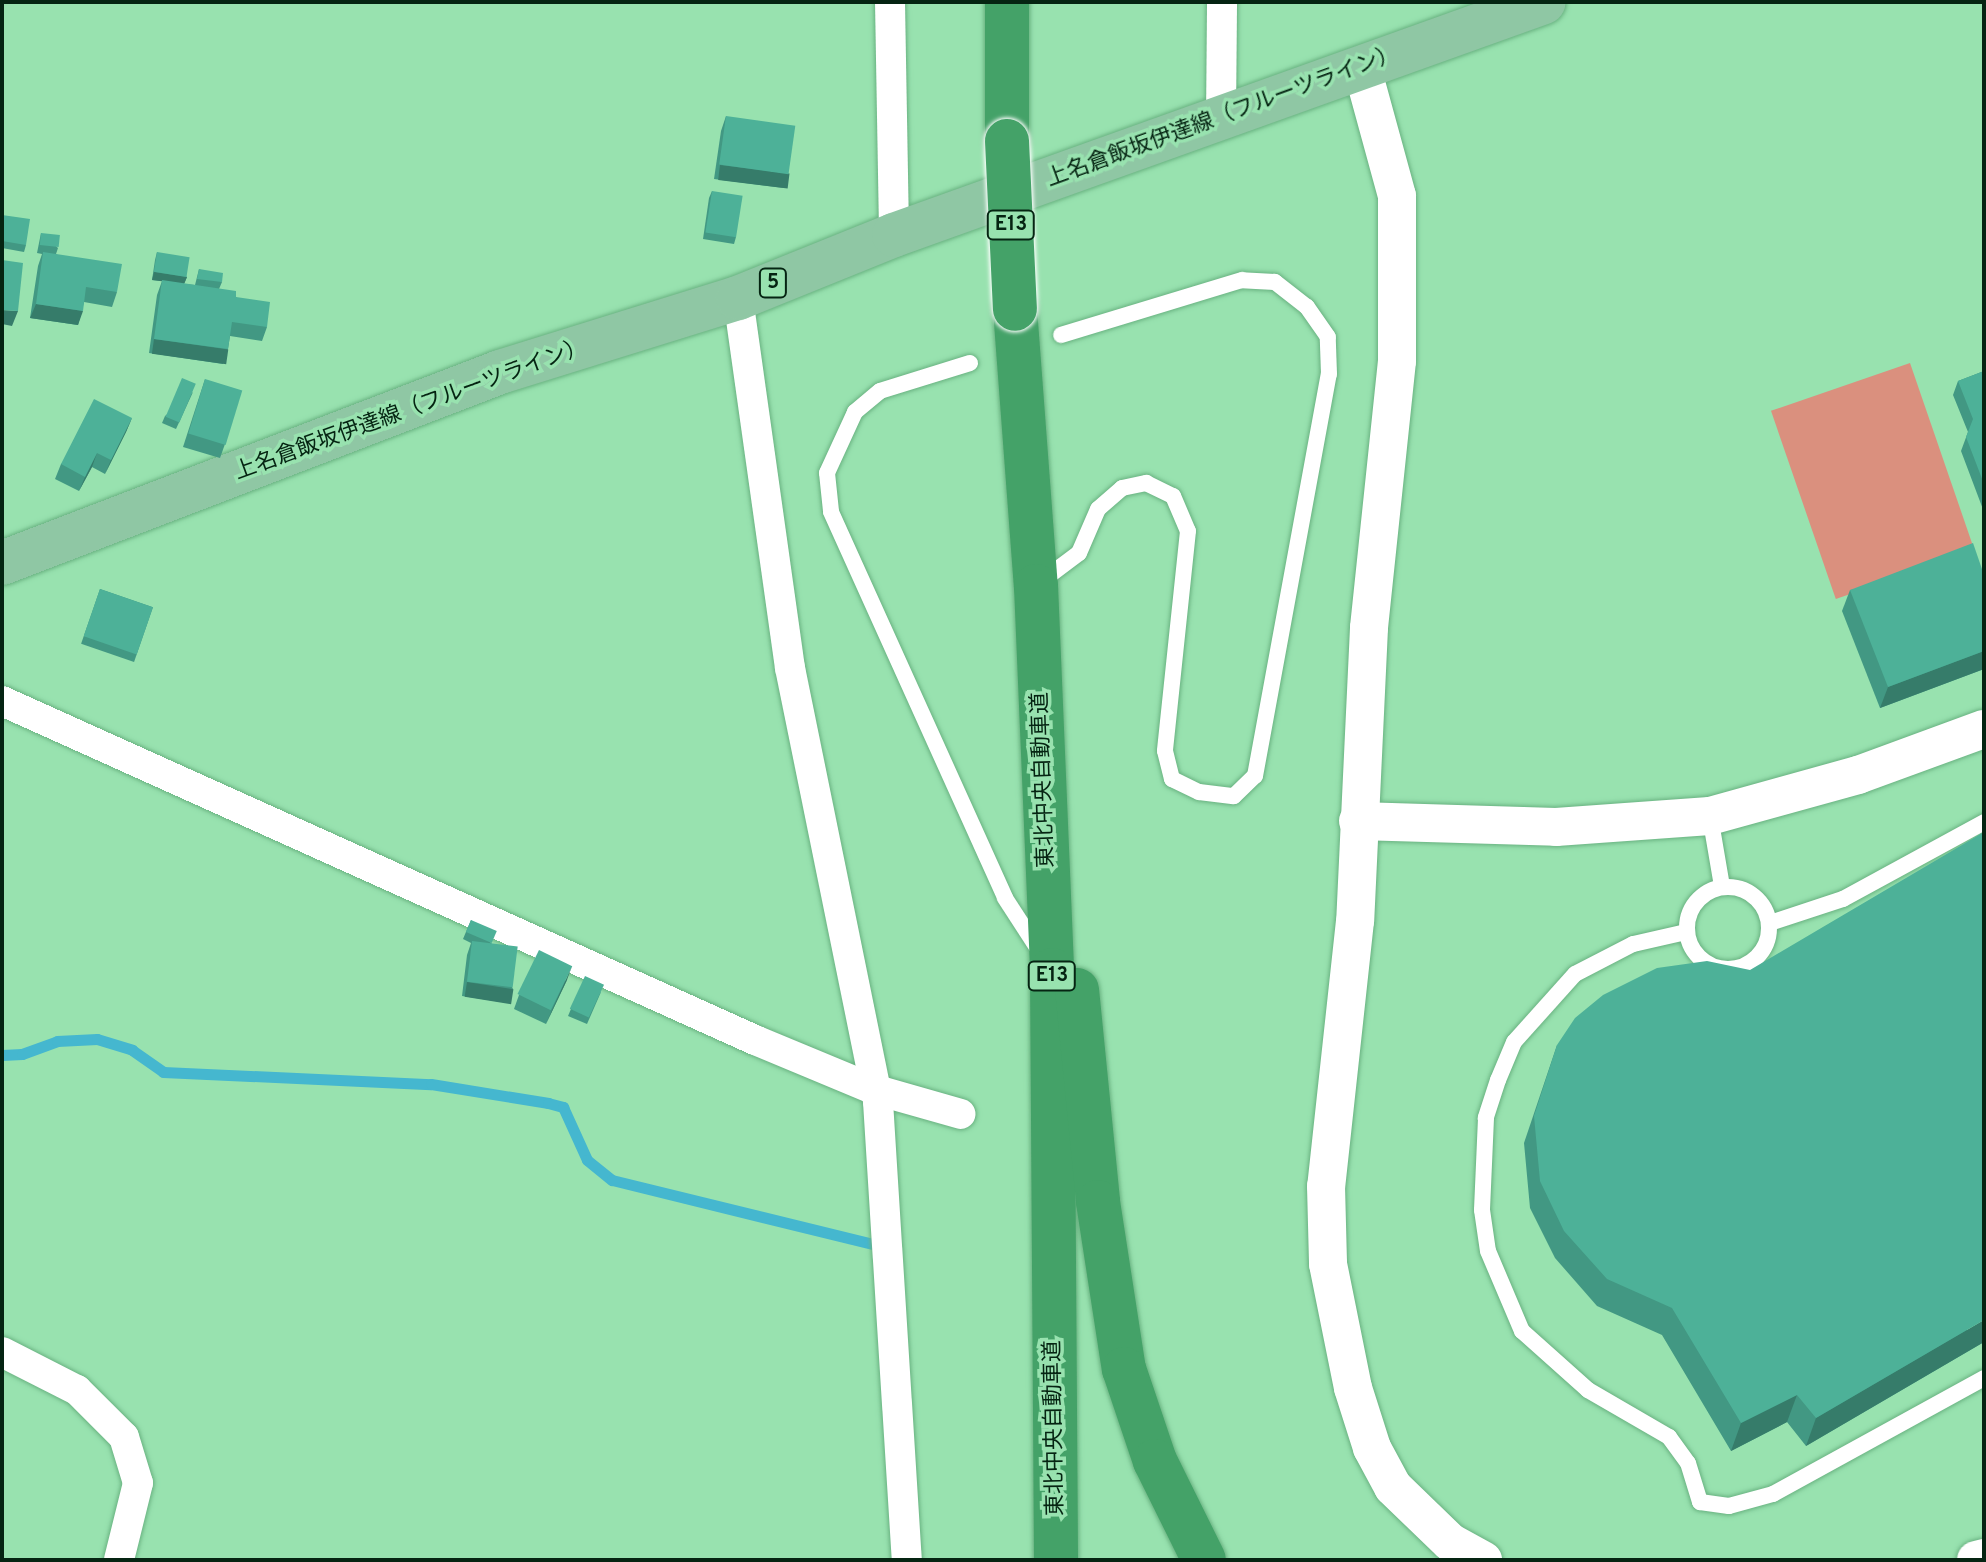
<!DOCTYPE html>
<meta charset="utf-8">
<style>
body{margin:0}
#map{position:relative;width:1986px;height:1562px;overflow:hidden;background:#98e2af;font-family:Overpass,"Noto Sans JP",sans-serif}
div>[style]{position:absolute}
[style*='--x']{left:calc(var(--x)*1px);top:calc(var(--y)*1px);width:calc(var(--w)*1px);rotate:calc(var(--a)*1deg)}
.green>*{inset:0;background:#da907e;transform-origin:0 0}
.stream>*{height:11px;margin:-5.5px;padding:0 5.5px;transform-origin:5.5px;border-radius:5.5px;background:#45b7cf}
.roads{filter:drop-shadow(0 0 2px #69b281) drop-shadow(0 0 2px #69b281)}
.service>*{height:16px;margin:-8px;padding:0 8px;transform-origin:8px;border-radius:8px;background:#fff}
.service>.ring{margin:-8px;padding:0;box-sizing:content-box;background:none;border:16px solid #fff;border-radius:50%}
.minor>*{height:30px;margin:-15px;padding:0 15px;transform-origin:15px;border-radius:15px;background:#fff}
.tertiary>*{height:38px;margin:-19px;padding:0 19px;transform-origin:19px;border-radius:19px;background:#fff}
.primary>*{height:44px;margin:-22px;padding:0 22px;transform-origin:22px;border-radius:22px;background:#8fc7a4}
.motorway>*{height:44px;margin:-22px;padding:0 22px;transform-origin:22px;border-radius:22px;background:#44a268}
.bridges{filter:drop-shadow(0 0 2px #fff) drop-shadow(0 0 2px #fff)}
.motorway-bridge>*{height:44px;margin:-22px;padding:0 22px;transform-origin:22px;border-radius:22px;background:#44a268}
.wall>*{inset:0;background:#429883;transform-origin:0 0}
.shaded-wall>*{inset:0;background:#367c6a;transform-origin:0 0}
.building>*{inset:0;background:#4db198;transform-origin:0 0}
span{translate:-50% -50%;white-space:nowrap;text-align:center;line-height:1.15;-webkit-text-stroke:7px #98e2af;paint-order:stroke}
.shield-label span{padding:2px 6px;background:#98e2af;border:2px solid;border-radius:6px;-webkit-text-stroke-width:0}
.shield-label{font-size:20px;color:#052412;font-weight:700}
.street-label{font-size:22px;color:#052412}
.frame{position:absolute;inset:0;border:4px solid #052412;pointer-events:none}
</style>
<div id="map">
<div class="green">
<div style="left:1910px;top:363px;width:199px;height:147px;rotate:71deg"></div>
</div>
<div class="stream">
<div style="--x:2;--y:1055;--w:20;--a:-3"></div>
<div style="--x:22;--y:1054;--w:37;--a:-20"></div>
<div style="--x:57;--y:1041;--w:40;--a:-2.9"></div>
<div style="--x:97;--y:1039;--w:37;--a:17"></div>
<div style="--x:132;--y:1050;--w:38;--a:35"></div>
<div style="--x:163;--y:1072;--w:268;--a:2.6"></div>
<div style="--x:431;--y:1084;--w:119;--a:9.2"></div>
<div style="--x:548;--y:1103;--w:16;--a:15"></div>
<div style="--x:563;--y:1107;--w:58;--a:65.6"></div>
<div style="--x:587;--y:1160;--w:32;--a:39"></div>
<div style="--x:612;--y:1180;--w:268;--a:13.8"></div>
</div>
<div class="roads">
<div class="service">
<div style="--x:970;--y:363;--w:94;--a:162.7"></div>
<div style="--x:880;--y:391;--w:33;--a:140"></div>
<div style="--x:855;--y:412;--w:67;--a:114.7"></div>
<div style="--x:827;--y:473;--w:39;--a:84"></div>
<div style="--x:831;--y:512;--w:423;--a:65.7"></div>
<div style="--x:1005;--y:898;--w:64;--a:57.1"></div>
<div style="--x:1039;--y:583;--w:50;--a:-36.9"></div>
<div style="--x:1079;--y:553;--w:48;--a:-66.6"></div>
<div style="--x:1098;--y:509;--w:32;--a:-41"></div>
<div style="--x:1122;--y:488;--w:25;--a:-12"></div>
<div style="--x:1146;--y:483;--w:30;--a:26"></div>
<div style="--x:1173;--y:496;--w:38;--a:67"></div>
<div style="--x:1188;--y:531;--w:221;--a:96"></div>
<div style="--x:1165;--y:751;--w:29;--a:76"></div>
<div style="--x:1172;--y:779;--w:30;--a:26"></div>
<div style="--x:1199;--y:792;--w:35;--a:7"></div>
<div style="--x:1234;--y:796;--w:29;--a:-44"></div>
<div style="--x:1255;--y:776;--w:409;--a:-79.6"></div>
<div style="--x:1329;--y:374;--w:37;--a:-92"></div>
<div style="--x:1328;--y:337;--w:37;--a:-125"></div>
<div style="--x:1307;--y:307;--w:41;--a:-142"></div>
<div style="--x:1275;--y:282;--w:33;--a:-177"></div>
<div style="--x:1242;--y:280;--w:189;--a:163.1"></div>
<div style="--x:1710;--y:816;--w:71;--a:80.3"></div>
<div class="ring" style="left:1687px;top:887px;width:66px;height:66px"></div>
<div style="--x:1770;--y:923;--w:77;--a:-18.2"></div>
<div style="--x:1843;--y:899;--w:161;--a:-28.6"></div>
<div style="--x:1686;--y:932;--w:54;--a:167.2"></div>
<div style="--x:1633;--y:944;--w:65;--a:152.7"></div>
<div style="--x:1575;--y:974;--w:91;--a:131.9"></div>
<div style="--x:1514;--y:1042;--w:41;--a:112.8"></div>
<div style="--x:1498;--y:1080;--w:40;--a:108"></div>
<div style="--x:1486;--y:1118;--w:92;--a:92.5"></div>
<div style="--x:1482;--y:1210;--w:41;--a:81.7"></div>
<div style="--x:1488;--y:1251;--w:87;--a:67"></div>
<div style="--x:1522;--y:1331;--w:89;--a:41.8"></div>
<div style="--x:1588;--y:1390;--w:94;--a:30.1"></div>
<div style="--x:1669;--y:1437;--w:32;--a:54"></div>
<div style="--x:1688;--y:1463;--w:41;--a:72.9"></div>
<div style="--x:1700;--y:1502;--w:29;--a:8"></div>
<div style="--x:1729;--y:1506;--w:46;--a:-15.3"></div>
<div style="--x:1773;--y:1494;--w:241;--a:-28.8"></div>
</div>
<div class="minor">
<div style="--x:890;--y:2;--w:233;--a:89"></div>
<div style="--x:1221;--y:120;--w:118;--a:-89.5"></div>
<div style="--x:738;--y:298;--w:374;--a:82"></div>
<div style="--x:790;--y:668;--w:443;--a:78.5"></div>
<div style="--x:878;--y:1102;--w:459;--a:86.4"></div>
<div style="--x:2;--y:701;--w:826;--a:24.24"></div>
<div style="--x:755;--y:1040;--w:128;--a:22.6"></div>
<div style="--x:873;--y:1089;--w:91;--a:15.9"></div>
<div style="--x:2;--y:1352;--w:84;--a:26.9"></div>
<div style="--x:77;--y:1390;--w:66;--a:45"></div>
<div style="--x:124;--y:1437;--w:48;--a:73.1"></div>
<div style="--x:138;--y:1483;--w:79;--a:103.9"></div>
</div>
<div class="tertiary">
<div style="--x:1362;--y:68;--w:133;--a:74.7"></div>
<div style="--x:1397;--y:196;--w:165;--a:90"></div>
<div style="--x:1397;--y:361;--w:268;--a:96"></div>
<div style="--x:1369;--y:628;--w:293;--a:92.7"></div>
<div style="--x:1355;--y:921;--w:267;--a:96.2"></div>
<div style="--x:1326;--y:1186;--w:78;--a:88.5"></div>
<div style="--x:1328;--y:1264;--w:126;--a:78.6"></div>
<div style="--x:1353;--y:1388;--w:63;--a:72.4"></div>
<div style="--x:1372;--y:1448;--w:44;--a:61.7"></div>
<div style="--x:1393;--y:1487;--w:79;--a:44"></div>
<div style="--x:1450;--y:1542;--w:38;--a:29"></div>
<div style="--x:1358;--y:821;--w:198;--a:1.7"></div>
<div style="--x:1556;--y:827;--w:154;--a:-4.1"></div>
<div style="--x:1710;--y:816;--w:154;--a:-15.5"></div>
<div style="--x:1858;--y:775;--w:134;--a:-20.1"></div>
<div style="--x:1976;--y:1560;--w:8;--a:-14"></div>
</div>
<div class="primary">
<div style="--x:2;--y:563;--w:533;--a:-20.98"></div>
<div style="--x:500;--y:372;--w:249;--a:-17.3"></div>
<div style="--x:738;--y:298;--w:168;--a:-22"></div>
<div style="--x:894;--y:235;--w:690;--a:-19.72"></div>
</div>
<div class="motorway">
<div style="--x:1007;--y:141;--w:139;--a:-90"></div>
<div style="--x:1015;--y:309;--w:278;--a:85.7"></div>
<div style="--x:1036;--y:586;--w:384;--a:87.6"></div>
<div style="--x:1052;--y:970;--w:590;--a:89.61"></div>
<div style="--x:1077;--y:990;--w:213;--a:84.3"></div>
<div style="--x:1098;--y:1202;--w:169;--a:81.2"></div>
<div style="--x:1124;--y:1369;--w:97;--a:71.4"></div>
<div style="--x:1155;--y:1461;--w:110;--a:63.7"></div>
</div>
</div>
<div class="bridges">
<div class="motorway-bridge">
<div style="--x:1007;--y:141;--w:168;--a:87.3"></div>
</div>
</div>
<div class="wall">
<div style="clip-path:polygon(726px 116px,784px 188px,714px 179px,721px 131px)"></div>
<div style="clip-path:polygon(712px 191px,736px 237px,734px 244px,703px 239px,709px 198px)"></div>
<div style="clip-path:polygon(2px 215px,26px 245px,24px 252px,2px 248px)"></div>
<div style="clip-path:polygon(41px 233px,58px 248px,56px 254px,117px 292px,112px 307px,84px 302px,78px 325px,30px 318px,38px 266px,42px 254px,37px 253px)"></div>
<div style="clip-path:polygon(157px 252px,187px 277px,184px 284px,195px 285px,199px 269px,222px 282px,219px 289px,236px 297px,267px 327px,262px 341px,230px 336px,228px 349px,223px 364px,149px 353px,157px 295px,162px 281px,152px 280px,155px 260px)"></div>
<div style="clip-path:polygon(1984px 371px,1984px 512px,1961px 451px,1968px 432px,1953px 395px,1958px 381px)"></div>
<div style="clip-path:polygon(205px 379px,225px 444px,220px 458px,183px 447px)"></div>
<div style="clip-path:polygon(193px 392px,176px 429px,162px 423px,165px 416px)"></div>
<div style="clip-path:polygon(132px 418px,126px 432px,105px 474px,92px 467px,79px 491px,55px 479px,61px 464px)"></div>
<div style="clip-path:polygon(1984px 575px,1984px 669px,1880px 708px,1842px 611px,1850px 590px)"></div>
<div style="left:100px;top:589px;width:56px;height:58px;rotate:19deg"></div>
<div style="clip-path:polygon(471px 920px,492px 944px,513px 989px,508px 1003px,462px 996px,467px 955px,471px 943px,463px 939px)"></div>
<div style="clip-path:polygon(567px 980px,546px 1024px,514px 1009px,519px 995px)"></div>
<div style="clip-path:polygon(601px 992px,587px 1024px,568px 1016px,571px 1009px)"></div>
<div style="clip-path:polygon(1557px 1045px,1984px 1342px,1806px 1446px,1787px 1422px,1731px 1451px,1662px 1335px,1597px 1306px,1555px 1258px,1530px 1208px,1524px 1143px)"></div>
</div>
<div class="shaded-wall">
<div style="left:720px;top:165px;width:70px;height:15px;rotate:7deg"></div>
<div style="clip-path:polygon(154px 272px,187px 277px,184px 284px,152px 280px)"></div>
<div style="clip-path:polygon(36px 304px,83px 311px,78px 325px,30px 318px)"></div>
<div style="clip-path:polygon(2px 310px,18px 311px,12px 326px,2px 324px)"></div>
<div style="left:154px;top:339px;width:75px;height:15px;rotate:8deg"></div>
<div style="clip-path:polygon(132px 418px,126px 432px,105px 474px,111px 460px)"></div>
<div style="clip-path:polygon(97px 453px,92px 467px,79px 491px,85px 477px)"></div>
<div style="clip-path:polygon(1984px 651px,1984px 669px,1880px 708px,1888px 687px)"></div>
<div style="clip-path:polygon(572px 966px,567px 980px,546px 1024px,552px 1010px)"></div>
<div style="left:467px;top:982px;width:47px;height:15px;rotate:9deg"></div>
<div style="clip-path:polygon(1984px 1320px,1984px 1342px,1806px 1446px,1816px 1418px)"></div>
<div style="clip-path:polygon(1797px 1395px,1787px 1422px,1731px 1451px,1741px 1423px)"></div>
</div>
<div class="building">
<div style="left:726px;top:116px;width:70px;height:49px;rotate:8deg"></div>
<div style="left:712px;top:191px;width:31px;height:42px;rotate:9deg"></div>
<div style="clip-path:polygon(2px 215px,30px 219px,26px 245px,2px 241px)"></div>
<div style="left:41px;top:233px;width:19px;height:12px;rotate:6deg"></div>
<div style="clip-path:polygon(43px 252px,122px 264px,117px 292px,86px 287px,83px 311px,36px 304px)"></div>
<div style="left:157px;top:252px;width:33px;height:20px;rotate:9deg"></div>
<div style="clip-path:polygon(2px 260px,23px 263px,18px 311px,2px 310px)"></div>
<div style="clip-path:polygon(199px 269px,223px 273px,222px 282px,197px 279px)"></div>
<div style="clip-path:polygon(162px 280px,236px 291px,236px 297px,270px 302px,267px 327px,232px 322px,228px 349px,154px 339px)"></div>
<div style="clip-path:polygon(1984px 371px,1984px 484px,1966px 437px,1973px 419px,1958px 381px)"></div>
<div style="left:182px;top:378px;width:15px;height:42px;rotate:23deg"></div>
<div style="left:205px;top:379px;width:39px;height:57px;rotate:17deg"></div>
<div style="clip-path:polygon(94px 399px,132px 418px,111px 460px,97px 453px,85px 477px,61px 464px)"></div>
<div style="clip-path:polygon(1973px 543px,1984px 575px,1984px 651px,1888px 687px,1850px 590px)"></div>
<div style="left:100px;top:589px;width:56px;height:50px;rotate:19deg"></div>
<div style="clip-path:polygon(1984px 832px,1984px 1320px,1816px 1418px,1797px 1395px,1741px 1423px,1672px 1308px,1607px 1279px,1564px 1231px,1540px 1181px,1534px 1116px,1557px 1045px,1575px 1018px,1603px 995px,1657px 968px,1707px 961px,1750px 970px)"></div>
<div style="left:471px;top:920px;width:28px;height:13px;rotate:23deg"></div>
<div style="left:472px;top:941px;width:46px;height:41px;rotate:7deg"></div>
<div style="left:539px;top:950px;width:37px;height:49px;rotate:26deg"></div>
<div style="left:585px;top:976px;width:21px;height:36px;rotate:25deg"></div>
</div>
<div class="shield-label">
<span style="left:1011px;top:225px">E13</span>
<span style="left:773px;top:283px">5</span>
<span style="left:1052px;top:976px">E13</span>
</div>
<div class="street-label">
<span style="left:1223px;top:117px;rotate:-20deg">上名倉飯坂伊達線（フルーツライン）</span>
<span style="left:411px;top:410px;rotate:-20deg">上名倉飯坂伊達線（フルーツライン）</span>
<span style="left:1044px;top:780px;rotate:-92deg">東北中央自動車道</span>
<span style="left:1055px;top:1428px;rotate:-91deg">東北中央自動車道</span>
</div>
<div class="frame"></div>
</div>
